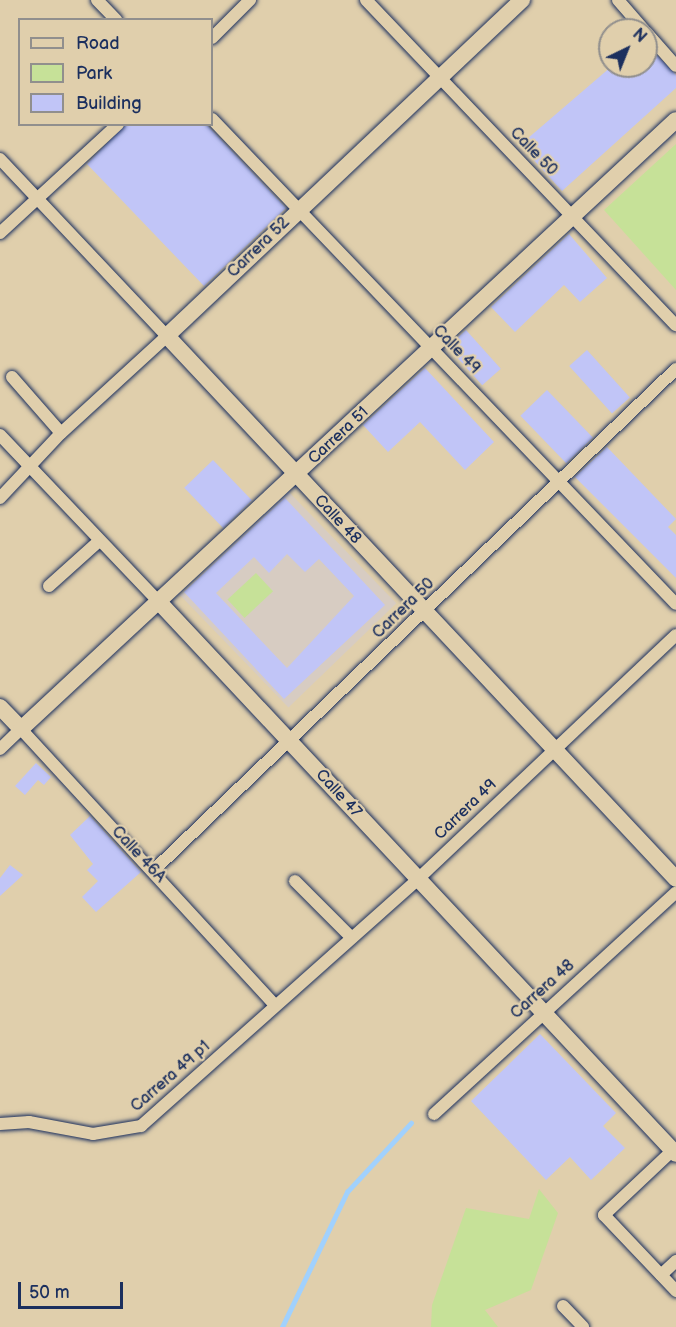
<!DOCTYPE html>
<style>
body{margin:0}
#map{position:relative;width:676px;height:1327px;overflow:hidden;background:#e0cfac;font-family:"Balsamiq Sans",sans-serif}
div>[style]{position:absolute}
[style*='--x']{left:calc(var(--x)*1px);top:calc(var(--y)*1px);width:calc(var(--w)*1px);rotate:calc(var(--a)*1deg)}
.built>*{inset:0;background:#d7ccc2;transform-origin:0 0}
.green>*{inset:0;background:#c6e198;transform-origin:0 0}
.stream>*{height:4.5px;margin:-2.25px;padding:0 2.25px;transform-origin:2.25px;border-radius:2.25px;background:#a1d1fd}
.building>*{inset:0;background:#c1c5f7;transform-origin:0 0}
.roads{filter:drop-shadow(0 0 2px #1b2f5e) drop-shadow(0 0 2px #1b2f5e)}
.street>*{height:12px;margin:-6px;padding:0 6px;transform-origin:6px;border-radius:6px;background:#e0cfac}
.secondary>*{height:16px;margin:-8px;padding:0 8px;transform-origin:8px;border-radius:8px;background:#e0cfac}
span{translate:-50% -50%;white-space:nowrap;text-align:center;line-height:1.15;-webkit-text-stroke:4.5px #e0cfac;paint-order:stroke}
.street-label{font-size:16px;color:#1b2f5e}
.legend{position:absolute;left:18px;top:18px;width:195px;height:108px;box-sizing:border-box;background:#e0cfac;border:2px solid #918f8d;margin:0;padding:8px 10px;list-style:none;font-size:18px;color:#1b2f5e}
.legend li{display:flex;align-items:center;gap:12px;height:30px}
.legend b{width:30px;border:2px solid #918f8d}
.north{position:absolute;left:598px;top:18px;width:60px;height:60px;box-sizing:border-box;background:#e0cfac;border:2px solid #918f8d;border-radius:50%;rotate:43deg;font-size:16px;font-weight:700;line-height:24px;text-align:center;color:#1b2f5e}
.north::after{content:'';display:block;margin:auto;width:21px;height:27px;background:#1b2f5e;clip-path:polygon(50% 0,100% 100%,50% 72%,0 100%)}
.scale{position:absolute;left:18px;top:1282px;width:105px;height:27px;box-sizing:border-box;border:3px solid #1b2f5e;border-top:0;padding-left:8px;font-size:18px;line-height:21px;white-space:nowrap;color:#1b2f5e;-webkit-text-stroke:4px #e0cfac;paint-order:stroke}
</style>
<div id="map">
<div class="built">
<div style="left:288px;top:491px;width:156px;height:150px;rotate:46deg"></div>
</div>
<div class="green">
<div style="clip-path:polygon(676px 144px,676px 290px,604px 210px)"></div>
<div style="left:256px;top:573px;width:25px;height:39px;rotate:47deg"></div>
<div style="clip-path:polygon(539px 1189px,558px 1213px,531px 1290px,485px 1310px,498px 1327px,431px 1327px,432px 1305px,466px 1208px,529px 1219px)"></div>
</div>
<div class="stream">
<div style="--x:282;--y:1327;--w:150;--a:-64.3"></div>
<div style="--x:347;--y:1192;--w:94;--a:-47.2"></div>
</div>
<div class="building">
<div style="clip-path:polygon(646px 44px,676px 75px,676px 88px,562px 191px,520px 145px,612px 66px,646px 66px)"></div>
<div style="clip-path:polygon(126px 124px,206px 124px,286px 208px,204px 286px,87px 164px)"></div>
<div style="clip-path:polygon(569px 234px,607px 278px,580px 302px,564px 285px,515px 332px,491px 307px)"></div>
<div style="left:466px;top:330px;width:52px;height:25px;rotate:48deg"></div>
<div style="left:587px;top:350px;width:64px;height:24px;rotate:48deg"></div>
<div style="clip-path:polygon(425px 368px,494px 442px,465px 470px,420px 422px,388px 452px,363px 425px)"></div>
<div style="left:547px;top:390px;width:66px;height:37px;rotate:46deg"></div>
<div style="clip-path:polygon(607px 447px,676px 519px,668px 527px,676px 535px,676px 578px,575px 477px)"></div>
<div style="left:213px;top:460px;width:56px;height:40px;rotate:46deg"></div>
<div style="clip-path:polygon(evenodd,285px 498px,385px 605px,284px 699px,184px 592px,285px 498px,287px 554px,305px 572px,319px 559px,354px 596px,287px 668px,216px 593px,254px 557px,269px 573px,287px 554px)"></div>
<div style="clip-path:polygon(36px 763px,51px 777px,44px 785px,38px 780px,25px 795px,15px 786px)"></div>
<div style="clip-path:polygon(90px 816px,141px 872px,96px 912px,82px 897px,98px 881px,87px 870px,93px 864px,70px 835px)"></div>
<div style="clip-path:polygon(10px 865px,23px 875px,0 896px,0 878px)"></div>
<div style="clip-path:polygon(540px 1034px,616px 1113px,603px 1126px,625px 1148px,591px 1180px,570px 1157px,546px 1180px,471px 1101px)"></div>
</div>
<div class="roads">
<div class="street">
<div style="--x:97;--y:0;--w:28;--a:46"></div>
<div style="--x:366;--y:0;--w:449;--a:46.4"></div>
<div style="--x:618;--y:0;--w:40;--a:49"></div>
<div style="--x:646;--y:32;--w:45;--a:48.6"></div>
<div style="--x:212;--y:38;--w:54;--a:-45"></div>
<div style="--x:212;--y:119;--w:671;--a:46.27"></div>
<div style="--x:0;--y:159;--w:243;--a:46.7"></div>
<div style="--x:167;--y:336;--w:144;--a:137.5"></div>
<div style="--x:61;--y:433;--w:89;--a:133.2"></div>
<div style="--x:0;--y:233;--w:161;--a:-42.7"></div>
<div style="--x:12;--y:377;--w:74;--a:48.8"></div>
<div style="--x:0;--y:435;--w:231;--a:46.4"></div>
<div style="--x:49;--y:586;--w:67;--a:-42"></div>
<div style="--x:0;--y:749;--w:29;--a:-44"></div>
<div style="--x:21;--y:729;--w:375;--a:47.4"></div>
<div style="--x:153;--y:871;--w:725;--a:-43.83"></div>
<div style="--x:295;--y:881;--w:78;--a:45"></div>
<div style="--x:434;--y:1114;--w:328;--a:-42.5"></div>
<div style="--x:0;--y:1124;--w:29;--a:-4"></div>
<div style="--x:29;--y:1122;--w:65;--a:10.6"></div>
<div style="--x:93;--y:1134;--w:49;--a:-9.5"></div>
<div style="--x:141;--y:1126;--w:371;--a:-41.7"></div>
<div style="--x:418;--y:879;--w:355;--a:-43.4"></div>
<div style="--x:673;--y:1150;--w:95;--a:136.7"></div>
<div style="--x:604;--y:1215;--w:105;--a:46.5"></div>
<div style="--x:661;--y:1275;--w:21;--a:-43"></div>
<div style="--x:563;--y:1306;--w:29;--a:46"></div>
</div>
<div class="secondary">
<div style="--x:522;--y:0;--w:489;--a:136.6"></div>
<div style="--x:167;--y:336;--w:744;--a:46.85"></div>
<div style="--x:159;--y:602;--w:756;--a:46.88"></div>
<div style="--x:0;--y:707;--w:30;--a:46"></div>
<div style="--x:21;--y:729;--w:894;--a:-42.92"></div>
</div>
</div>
<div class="street-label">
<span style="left:533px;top:152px;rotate:46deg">Calle 50</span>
<span style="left:259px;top:248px;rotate:-44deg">Carrera 52</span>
<span style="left:456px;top:350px;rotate:46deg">Calle 49</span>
<span style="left:339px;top:436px;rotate:-43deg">Carrera 51</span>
<span style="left:337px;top:520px;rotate:47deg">Calle 48</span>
<span style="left:404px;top:609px;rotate:-44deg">Carrera 50</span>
<span style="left:338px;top:794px;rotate:47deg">Calle 47</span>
<span style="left:466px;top:810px;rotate:-44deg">Carrera 49</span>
<span style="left:138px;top:855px;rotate:47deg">Calle 46A</span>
<span style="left:543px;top:990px;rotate:-42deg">Carrera 48</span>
<span style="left:171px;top:1077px;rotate:-41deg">Carrera 49 p1</span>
</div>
<ul class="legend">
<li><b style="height:8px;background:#e0cfac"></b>Road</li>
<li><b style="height:16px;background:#c6e198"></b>Park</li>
<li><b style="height:16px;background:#c1c5f7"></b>Building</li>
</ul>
<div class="north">N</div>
<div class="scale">50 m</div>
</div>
